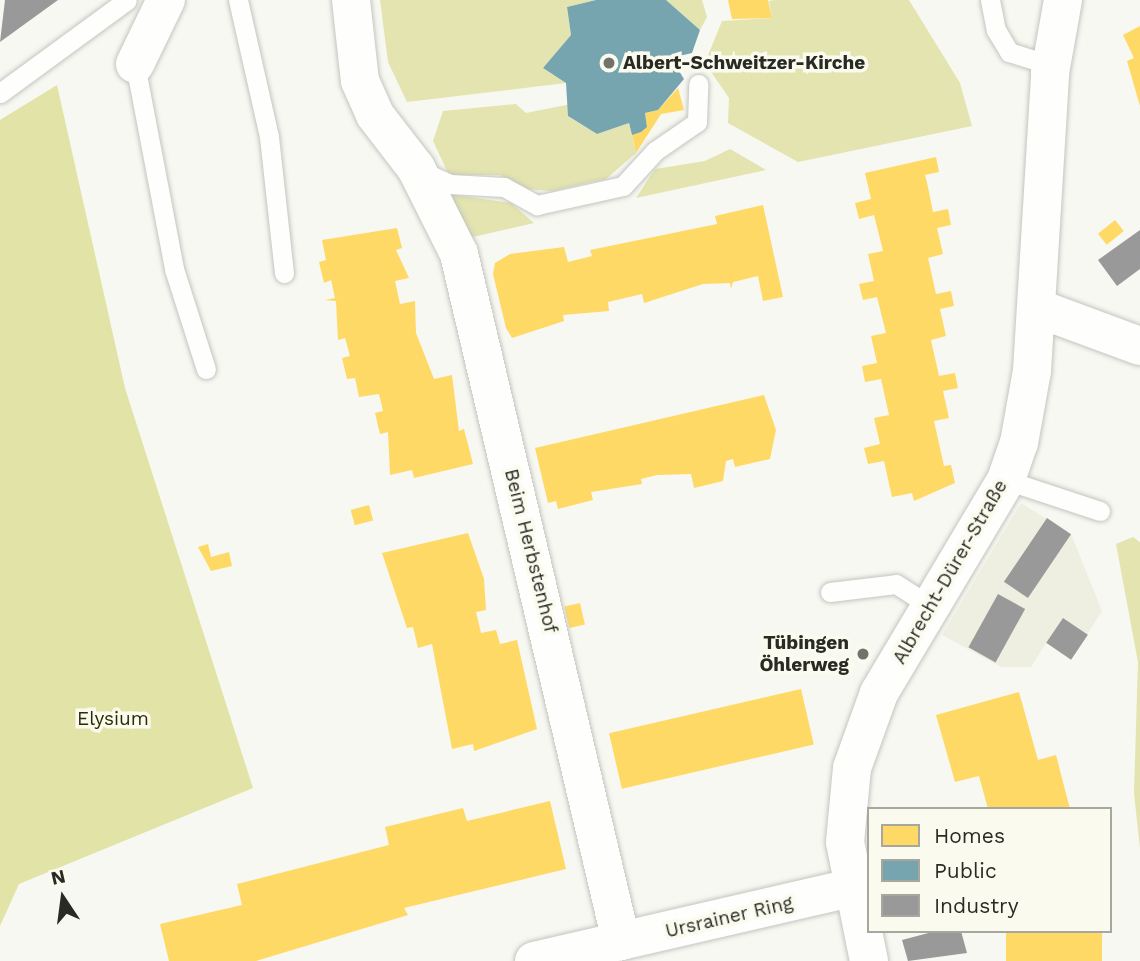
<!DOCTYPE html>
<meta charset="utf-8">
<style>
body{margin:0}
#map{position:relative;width:1140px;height:961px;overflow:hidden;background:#f7f8f1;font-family:"Work Sans",sans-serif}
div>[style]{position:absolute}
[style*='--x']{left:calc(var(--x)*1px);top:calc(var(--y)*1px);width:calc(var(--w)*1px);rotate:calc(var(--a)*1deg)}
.built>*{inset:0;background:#eeefe0}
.green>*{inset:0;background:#e3e4af}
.forest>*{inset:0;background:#e2e3a7}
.homes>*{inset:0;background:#ffd966;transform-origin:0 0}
.public>*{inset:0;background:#76a5af}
.industry>*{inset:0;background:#999;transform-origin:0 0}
.roads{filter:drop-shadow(0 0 2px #c4c5c0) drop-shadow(0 0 2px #c4c5c0)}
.lane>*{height:19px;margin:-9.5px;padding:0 9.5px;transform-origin:9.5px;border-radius:9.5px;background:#fefefd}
.street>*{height:38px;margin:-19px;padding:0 19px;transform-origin:19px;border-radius:19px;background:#fefefd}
.dots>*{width:19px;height:19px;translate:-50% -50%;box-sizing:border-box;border:4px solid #fafbee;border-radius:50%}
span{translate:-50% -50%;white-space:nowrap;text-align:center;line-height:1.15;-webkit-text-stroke:7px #fafbee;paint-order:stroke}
.poi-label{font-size:19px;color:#2a2a25;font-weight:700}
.left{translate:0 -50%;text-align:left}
.right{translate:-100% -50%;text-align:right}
.street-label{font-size:19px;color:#2a2a25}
.park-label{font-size:19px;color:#2d2c00}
.legend{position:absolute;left:867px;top:807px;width:245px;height:126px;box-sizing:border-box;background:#fafbee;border:2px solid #a7a79e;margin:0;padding:9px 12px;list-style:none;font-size:21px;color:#2a2a25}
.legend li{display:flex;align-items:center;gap:14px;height:35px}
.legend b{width:35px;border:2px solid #a7a79e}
.north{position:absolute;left:28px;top:863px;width:70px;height:70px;-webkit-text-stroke:5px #fafbee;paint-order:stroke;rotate:347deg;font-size:19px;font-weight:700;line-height:28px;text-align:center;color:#2a2a25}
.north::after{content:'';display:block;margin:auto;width:24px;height:32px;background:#2a2a25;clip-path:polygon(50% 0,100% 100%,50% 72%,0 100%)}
</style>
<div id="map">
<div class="built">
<div style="clip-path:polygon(1021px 503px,1071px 534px,1102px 611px,1071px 660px,1046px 643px,1031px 667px,1001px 667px,942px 635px)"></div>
</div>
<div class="green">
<div style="clip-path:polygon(380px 0,596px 0,567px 7px,571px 35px,543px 68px,566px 83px,407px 102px,388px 62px)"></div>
<div style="clip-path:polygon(666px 0,702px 0,707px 17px,700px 30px)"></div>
<div style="clip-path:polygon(909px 0,960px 83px,972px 126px,798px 162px,728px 123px,729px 98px,705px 63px,722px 21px,772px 18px,769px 1px,775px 0)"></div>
<div style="clip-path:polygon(516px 104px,526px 113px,571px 104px,569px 117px,597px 134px,629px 123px,636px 153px,606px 179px,552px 191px,524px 189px,500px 175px,449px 175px,433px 141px,443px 111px)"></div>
<div style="clip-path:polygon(730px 149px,766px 170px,636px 198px,655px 169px,705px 161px)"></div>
<div style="clip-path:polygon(447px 194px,511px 203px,534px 223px,469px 238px)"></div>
<div style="clip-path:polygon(1133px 537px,1140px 542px,1140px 849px,1134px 793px,1138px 662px,1116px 544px)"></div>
</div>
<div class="forest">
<div style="clip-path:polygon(57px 85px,125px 388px,253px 788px,19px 884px,0 926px,0 120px)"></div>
</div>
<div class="homes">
<div style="clip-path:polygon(728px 0,768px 0,772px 18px,732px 19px)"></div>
<div style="clip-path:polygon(1140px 26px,1140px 106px,1127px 61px,1134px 58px,1123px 35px)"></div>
<div style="clip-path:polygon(678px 88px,684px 110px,661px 114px,636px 153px,632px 135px,647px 127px,645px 113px,658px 110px)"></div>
<div style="clip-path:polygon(936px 157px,939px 172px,925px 175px,928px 187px,933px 212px,948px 209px,951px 225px,937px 228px,943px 254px,928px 258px,936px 294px,951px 291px,954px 306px,940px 309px,946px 336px,931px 340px,939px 376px,955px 373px,958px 388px,943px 391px,949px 418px,934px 421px,944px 466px,951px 465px,955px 483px,914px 501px,912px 493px,892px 497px,884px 461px,868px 464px,864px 448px,880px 444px,874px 418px,889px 415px,881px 379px,865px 382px,862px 366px,877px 363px,871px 336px,886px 333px,877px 297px,863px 300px,859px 284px,874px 281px,868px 254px,883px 251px,874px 215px,859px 219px,855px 203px,871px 199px,865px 173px)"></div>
<div style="clip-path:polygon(763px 205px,783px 297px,763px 301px,758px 276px,733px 282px,731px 289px,730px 283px,703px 284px,644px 303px,642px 294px,608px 302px,609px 311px,563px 315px,564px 321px,512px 338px,506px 328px,493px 274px,495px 263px,510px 254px,564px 247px,568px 262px,592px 256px,590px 250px,717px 224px,715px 216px)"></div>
<div style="left:1115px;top:220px;width:14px;height:22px;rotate:51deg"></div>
<div style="clip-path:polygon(397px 228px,402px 248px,396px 250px,409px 278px,395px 281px,400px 304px,415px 301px,416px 333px,434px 379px,452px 375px,459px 431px,464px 429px,473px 464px,414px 478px,412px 470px,390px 475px,388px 432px,380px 434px,375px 413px,383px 411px,379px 394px,359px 397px,355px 378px,347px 379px,342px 358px,350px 356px,345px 338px,338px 340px,336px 301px,325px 300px,335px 298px,331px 280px,324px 283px,319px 262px,326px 260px,322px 240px)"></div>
<div style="clip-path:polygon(764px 395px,776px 430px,770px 459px,735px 467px,733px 459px,726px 461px,723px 481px,694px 488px,691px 474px,657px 475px,641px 479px,642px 484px,591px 492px,593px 500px,558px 509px,556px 501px,548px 503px,535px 448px)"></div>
<div style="left:369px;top:505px;width:16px;height:19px;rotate:75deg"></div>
<div style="clip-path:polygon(468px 533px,484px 579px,486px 610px,476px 612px,481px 633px,496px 630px,500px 644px,517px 640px,537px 729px,474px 751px,473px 744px,452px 749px,432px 644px,418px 648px,413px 627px,407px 628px,382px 553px)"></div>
<div style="clip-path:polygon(208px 544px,211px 557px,229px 552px,232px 566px,211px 571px,198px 547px)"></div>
<div style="left:580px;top:603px;width:22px;height:16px;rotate:77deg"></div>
<div style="left:801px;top:689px;width:57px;height:197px;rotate:77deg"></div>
<div style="clip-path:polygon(1019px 692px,1038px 760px,1056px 755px,1070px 809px,988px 809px,979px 776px,955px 782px,936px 715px)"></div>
<div style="clip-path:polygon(550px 801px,566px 869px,404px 908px,408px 915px,256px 961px,169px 961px,160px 924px,242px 905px,237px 884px,389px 845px,385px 827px,463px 808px,467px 821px)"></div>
<div style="left:1006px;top:931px;width:96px;height:31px"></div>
</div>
<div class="public">
<div style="clip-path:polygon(596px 0,666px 0,700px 30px,692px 53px,671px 58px,684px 79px,658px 110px,645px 113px,647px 127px,641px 132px,632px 135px,629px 123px,597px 134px,568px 116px,566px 83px,543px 68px,571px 35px,567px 7px)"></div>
</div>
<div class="industry">
<div style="clip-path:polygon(5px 0,58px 0,0 42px)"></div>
<div style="clip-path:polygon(1140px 230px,1140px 269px,1117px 286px,1098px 260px)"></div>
<div style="left:1047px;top:518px;width:29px;height:77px;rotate:34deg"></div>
<div style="left:998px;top:594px;width:31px;height:61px;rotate:29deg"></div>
<div style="left:1063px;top:618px;width:30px;height:30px;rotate:34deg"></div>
<div style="clip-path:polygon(936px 931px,961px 931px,967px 953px,908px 961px,902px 940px)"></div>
</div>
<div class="roads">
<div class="lane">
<div style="--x:238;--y:0;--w:140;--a:77.2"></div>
<div style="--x:269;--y:137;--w:137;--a:83.7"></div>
<div style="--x:990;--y:0;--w:31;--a:79"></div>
<div style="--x:996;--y:30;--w:26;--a:59"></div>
<div style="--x:1009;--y:52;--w:43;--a:17.6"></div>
<div style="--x:135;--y:64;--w:209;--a:79.2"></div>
<div style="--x:174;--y:269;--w:105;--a:72.3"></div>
<div style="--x:0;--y:93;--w:157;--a:-36.2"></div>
<div style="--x:423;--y:172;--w:30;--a:24"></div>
<div style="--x:450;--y:184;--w:54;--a:3.2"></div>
<div style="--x:504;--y:187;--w:38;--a:29"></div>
<div style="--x:537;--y:205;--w:88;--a:-12.5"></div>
<div style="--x:623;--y:186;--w:47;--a:-47.6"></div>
<div style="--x:655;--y:151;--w:51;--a:-34.6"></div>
<div style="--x:697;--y:122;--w:38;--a:-88"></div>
<div style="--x:1006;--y:480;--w:99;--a:18.3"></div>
<div style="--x:830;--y:592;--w:66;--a:-6.9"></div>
<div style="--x:896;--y:584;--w:43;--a:32.6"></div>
</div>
<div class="street">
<div style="--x:351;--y:0;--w:81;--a:83.7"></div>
<div style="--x:360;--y:81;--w:37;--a:66"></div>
<div style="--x:375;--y:115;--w:67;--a:52.3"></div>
<div style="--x:416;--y:168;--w:96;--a:63.4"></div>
<div style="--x:459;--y:254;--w:706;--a:76.73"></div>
<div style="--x:135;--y:64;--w:71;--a:-64.2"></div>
<div style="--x:1037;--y:308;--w:110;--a:20.3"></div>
<div style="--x:534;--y:961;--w:325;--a:-13"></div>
<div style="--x:869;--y:961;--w:121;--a:-101.4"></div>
<div style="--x:845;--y:842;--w:74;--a:-84.6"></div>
<div style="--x:852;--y:768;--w:80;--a:-70.2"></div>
<div style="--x:879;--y:693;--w:248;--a:-59.2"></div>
<div style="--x:1006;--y:480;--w:39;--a:-71"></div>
<div style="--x:1019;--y:443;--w:73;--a:-79.8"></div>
<div style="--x:1032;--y:371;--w:299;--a:-86.5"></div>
<div style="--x:1050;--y:73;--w:74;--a:-79.9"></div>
</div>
</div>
<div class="dots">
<div style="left:609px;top:63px;background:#72726c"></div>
<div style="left:863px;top:654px;background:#72726c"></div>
</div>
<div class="poi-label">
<span class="left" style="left:623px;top:63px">Albert-Schweitzer-Kirche</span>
<span class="right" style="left:849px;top:654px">Tübingen<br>Öhlerweg</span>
</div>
<div class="street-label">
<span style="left:531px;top:551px;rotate:76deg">Beim Herbstenhof</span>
<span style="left:950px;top:572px;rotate:-60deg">Albrecht-Dürer-Straße</span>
<span style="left:729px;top:917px;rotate:-13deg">Ursrainer Ring</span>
</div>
<div class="park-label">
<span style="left:113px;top:719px">Elysium</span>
</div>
<ul class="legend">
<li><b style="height:19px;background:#ffd966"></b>Homes</li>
<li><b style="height:19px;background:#76a5af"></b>Public</li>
<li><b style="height:19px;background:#999"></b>Industry</li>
</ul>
<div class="north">N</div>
</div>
